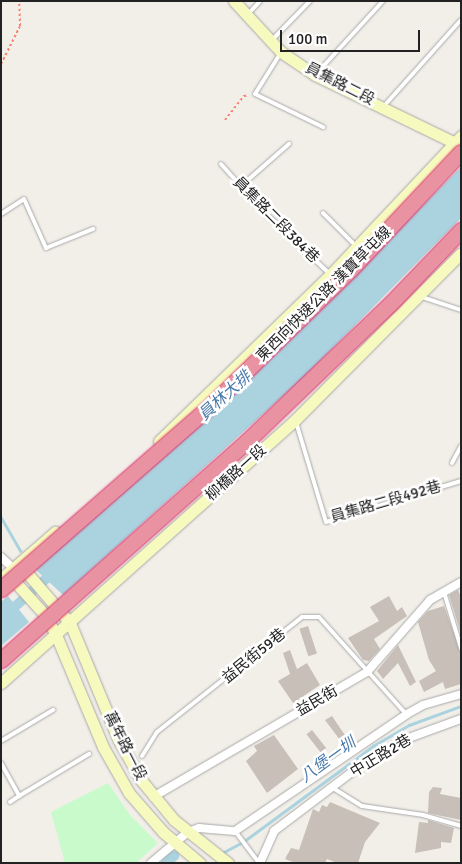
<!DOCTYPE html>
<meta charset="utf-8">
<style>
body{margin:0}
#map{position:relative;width:462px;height:864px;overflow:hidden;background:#f2efe9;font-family:Signika,"Noto Sans TC",sans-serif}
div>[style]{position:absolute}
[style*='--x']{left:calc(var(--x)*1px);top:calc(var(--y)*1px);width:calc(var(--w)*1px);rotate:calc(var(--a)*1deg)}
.park>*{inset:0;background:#c8facc}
.water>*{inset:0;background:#aad3df}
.stream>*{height:2.5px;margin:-1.25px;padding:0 1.25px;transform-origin:1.25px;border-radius:1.25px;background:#aad3df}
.canal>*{height:10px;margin:-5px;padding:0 5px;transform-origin:5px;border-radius:5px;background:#aad3df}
.building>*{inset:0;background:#c7bfb8;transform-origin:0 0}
.path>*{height:2px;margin-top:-1px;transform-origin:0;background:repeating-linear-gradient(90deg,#fa8072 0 2.5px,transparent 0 5px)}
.roads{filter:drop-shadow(0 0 1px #a9a9a9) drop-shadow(0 0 1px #a9a9a9)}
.lane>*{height:4px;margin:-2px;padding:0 2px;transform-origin:2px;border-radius:2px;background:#fff}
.street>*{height:8px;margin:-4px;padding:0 4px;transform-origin:4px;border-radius:4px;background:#fff}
.secondary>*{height:11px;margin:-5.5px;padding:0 5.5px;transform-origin:5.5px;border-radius:5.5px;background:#f7fabf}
.bridges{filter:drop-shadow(0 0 1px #dc2a67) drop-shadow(0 0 1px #dc2a67)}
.highway-bridge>*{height:15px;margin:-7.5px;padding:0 7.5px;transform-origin:7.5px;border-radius:7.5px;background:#e892a2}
span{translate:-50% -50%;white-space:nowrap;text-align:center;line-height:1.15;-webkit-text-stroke:5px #fff;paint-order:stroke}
.street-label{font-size:15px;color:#222}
.water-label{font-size:16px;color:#4a7aab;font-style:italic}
.frame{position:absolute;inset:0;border:2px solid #222;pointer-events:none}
.scale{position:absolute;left:280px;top:30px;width:140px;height:22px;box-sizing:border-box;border:2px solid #222;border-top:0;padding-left:6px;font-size:15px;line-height:18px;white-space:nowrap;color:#222;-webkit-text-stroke:4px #fff;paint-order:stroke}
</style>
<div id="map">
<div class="park">
<div style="clip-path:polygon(108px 783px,130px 815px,158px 843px,136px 863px,65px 863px,51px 812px)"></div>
</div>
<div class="water">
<div style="clip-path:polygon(461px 167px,461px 218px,303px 378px,63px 595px,35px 569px,221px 407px)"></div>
<div style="clip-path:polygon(8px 596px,29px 622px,1px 646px,1px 602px)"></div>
</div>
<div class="stream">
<div style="--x:1;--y:517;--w:39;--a:60"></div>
<div style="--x:222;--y:853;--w:24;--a:-28"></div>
<div style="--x:243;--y:842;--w:162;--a:-36.4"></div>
<div style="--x:373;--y:746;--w:42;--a:-30.3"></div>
<div style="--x:409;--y:725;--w:55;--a:-20.1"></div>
</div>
<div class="canal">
<div style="--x:1;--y:619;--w:74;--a:-41.7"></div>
<div style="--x:166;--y:863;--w:11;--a:-41"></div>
</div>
<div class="building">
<div style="clip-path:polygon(458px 590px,461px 597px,461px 634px,449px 595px)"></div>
<div style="clip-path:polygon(389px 596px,397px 611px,402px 607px,407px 616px,374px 639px,380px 649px,369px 661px,363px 660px,348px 638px,379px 621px,370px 607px)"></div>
<div style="clip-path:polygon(444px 606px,461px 652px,461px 684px,445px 689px,443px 682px,424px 692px,419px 681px,436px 671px,429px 660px,418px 622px,428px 611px)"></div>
<div style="left:308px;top:626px;width:29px;height:9px;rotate:72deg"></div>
<div style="clip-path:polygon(398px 645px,416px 682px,410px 686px,398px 663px,383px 679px,377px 671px)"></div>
<div style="clip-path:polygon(290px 650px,297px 669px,307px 663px,320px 685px,293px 703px,278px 681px,290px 674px,283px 653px)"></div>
<div style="clip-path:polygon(332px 716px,351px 744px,346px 748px,325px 720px)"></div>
<div style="left:312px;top:730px;width:23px;height:7px;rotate:52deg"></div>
<div style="clip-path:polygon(274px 735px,298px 769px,267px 793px,246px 761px,257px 751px,254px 746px)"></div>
<div style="clip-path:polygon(433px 787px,442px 788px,440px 794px,461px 798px,461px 820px,428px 813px,429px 792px)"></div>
<div style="clip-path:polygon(330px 802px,380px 823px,365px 842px,358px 863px,337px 863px,327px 859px,325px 863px,295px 863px,285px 859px,291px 848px,299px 850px,313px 809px,319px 812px,322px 805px,327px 807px)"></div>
<div style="clip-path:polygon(428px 820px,454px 828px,451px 843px,441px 842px,441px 848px,415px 853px,419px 822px,428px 823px)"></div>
</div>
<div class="path">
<div style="--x:1;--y:64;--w:42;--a:-63.4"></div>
<div style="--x:20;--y:26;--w:25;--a:-92"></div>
<div style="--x:225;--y:120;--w:31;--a:-52"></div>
<div style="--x:244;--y:96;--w:5;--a:-11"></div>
</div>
<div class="roads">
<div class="lane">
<div style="--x:249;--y:13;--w:16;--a:-47"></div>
<div style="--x:273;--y:39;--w:53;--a:-45.8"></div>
<div style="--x:280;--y:54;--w:47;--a:122"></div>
<div style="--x:255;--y:94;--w:76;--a:25.9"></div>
<div style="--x:317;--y:73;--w:98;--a:-47.5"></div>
<div style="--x:384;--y:106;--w:115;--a:-48.2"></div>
<div style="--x:221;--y:164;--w:66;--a:48.1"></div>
<div style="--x:265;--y:213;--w:88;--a:43.2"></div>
<div style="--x:241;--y:186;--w:64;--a:-41.2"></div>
<div style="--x:323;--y:213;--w:45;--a:45"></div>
<div style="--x:1;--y:214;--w:27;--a:-33"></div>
<div style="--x:24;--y:199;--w:54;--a:65.8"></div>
<div style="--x:46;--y:248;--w:51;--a:-22"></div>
<div style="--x:422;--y:297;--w:41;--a:18.4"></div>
<div style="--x:296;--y:422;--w:104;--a:73.3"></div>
<div style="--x:326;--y:522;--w:141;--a:-16.9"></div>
<div style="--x:452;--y:463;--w:19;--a:-62"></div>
<div style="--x:444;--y:592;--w:59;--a:73.1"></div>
<div style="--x:1;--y:741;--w:61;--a:-30.8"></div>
<div style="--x:142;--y:756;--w:28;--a:-58"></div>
<div style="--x:157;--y:732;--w:185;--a:-38.4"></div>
<div style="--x:302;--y:617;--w:17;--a:0"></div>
<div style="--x:319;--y:617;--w:130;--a:48.1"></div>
<div style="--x:1;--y:763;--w:38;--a:61"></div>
<div style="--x:19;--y:796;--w:82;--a:-31"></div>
<div style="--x:333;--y:788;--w:34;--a:32"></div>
<div style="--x:362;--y:806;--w:62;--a:8.4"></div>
<div style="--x:423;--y:815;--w:40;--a:16"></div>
<div style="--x:10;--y:802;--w:11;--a:-34"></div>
<div style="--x:235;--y:831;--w:40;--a:53"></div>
</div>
<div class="street">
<div style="--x:1;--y:557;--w:16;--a:43"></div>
<div style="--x:153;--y:797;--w:248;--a:-30.3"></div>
<div style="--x:367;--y:672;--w:96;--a:-48.8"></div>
<div style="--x:430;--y:600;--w:36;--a:-30"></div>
<div style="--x:151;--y:863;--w:48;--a:-40"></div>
<div style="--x:188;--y:832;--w:12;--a:-20"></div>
<div style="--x:199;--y:828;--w:36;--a:5"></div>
<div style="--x:235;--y:831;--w:208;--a:-34.2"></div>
<div style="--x:407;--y:714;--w:18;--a:-29"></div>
<div style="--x:423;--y:705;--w:40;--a:-16"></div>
<div style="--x:260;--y:863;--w:35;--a:-66"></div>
<div style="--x:274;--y:831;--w:103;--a:-37.1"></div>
<div style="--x:356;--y:769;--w:58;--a:-31"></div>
<div style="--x:406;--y:739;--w:59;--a:-20"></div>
</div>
<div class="secondary">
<div style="--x:234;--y:1;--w:69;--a:47.3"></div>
<div style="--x:281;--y:52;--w:41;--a:34.1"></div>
<div style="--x:315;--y:75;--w:160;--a:25.9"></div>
<div style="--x:159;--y:441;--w:240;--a:-44.2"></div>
<div style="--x:331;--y:274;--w:190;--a:-46.7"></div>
<div style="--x:14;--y:569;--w:15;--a:20"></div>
<div style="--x:28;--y:574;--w:65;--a:49.4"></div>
<div style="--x:70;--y:623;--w:126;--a:67.5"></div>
<div style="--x:118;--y:739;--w:47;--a:60.7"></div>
<div style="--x:141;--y:780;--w:52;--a:50.5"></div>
<div style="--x:174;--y:820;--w:69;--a:38.5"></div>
<div style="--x:13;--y:570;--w:15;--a:74"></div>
<div style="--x:17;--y:584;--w:42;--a:47.9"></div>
<div style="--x:45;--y:615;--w:23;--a:61"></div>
<div style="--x:56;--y:635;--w:121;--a:67.2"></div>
<div style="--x:103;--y:747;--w:53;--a:60.5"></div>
<div style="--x:129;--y:793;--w:52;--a:48.9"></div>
<div style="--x:163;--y:832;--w:48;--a:40"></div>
<div style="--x:1;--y:579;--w:72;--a:-41"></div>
<div style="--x:1;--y:683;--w:394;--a:-41.8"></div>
<div style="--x:295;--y:420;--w:235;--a:-45.2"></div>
</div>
</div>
<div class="bridges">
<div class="highway-bridge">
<div style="--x:1;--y:589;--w:279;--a:-41.2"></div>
<div style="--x:211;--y:405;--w:194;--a:-44.2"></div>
<div style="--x:350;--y:270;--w:162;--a:-46.8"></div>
<div style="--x:1;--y:660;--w:331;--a:-41.7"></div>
<div style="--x:248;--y:440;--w:197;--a:-43.8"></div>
<div style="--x:390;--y:304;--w:103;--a:-46.2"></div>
</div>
</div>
<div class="street-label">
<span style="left:340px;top:84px;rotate:27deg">員集路二段</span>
<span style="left:276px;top:220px;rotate:45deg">員集路二段384巷</span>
<span style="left:324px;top:294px;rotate:-45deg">東西向快速公路 漢寶草屯線</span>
<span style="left:236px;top:473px;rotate:-42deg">柳橋路一段</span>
<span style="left:386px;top:502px;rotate:-16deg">員集路二段492巷</span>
<span style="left:254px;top:656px;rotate:-39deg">益民街59巷</span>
<span style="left:317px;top:701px;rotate:-30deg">益民街</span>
<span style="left:125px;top:746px;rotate:63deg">萬年路一段</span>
<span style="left:381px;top:756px;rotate:-31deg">中正路2巷</span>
</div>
<div class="water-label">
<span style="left:225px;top:396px;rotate:-42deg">員林大排</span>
<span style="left:328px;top:760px;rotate:-36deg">八堡一圳</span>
</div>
<div class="frame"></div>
<div class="scale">100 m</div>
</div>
